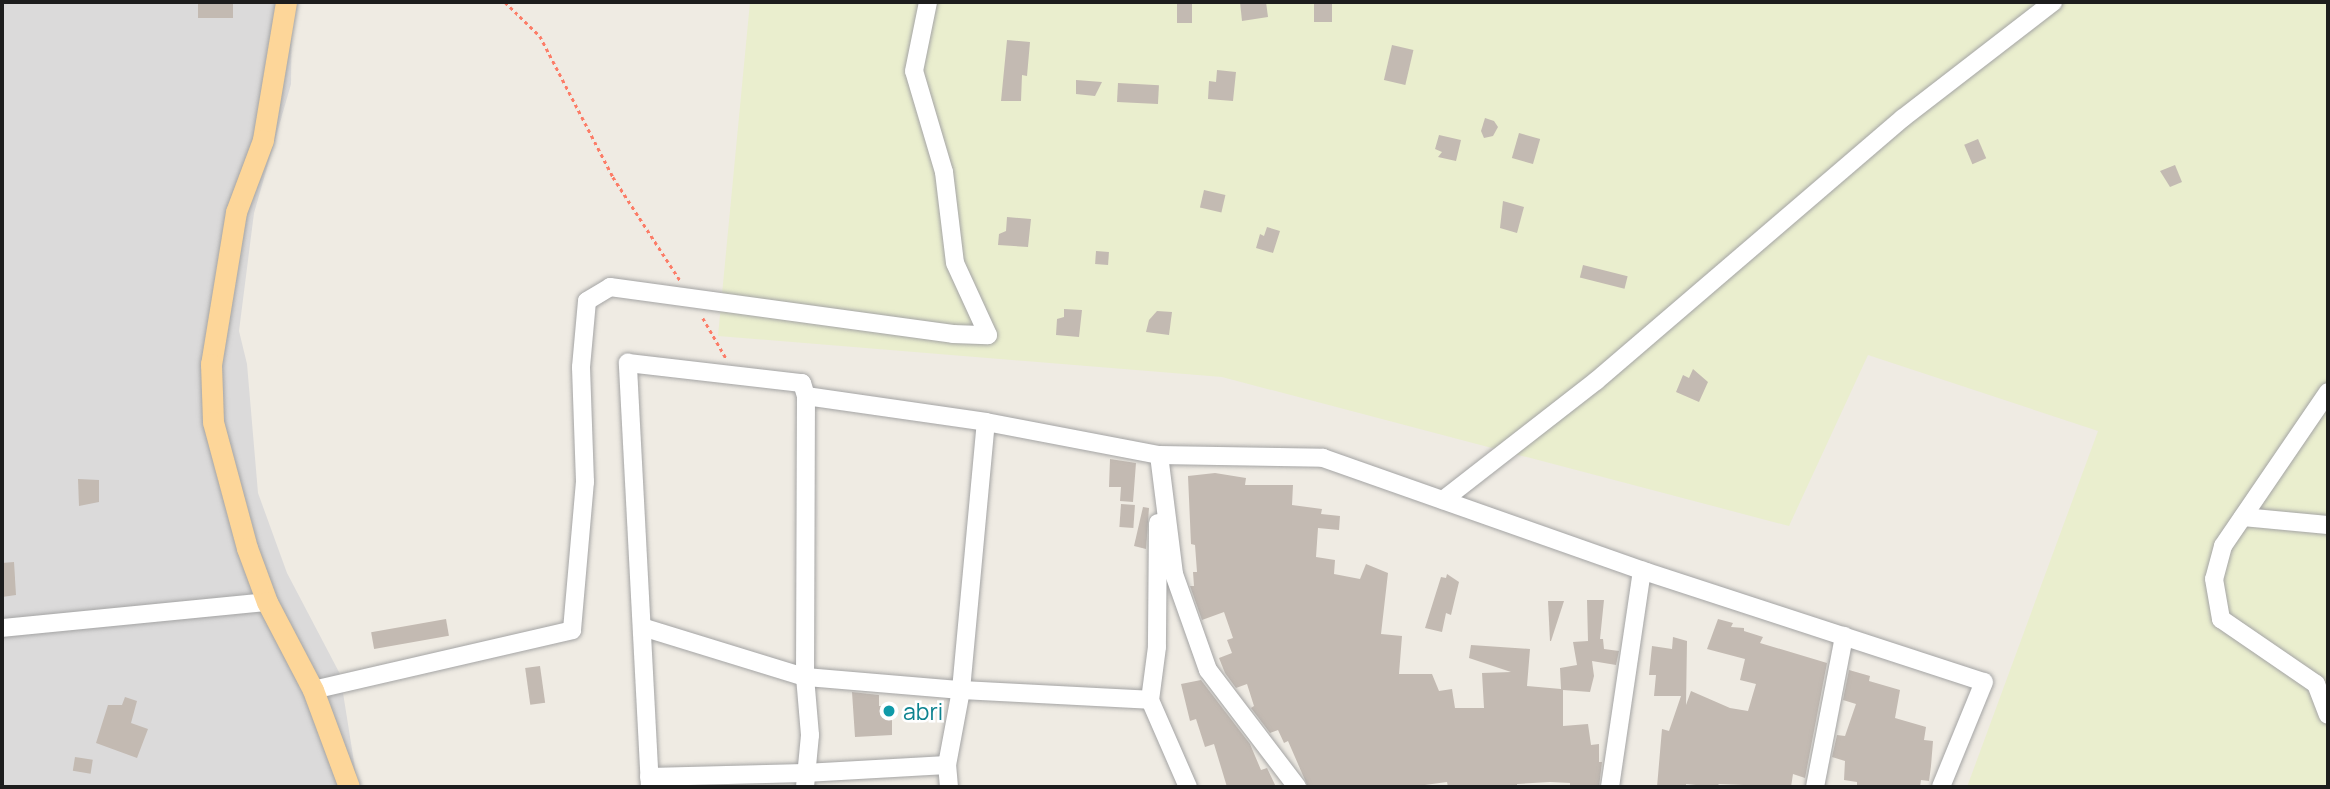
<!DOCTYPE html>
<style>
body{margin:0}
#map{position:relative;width:2330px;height:789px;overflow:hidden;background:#efebe3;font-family:Manrope,sans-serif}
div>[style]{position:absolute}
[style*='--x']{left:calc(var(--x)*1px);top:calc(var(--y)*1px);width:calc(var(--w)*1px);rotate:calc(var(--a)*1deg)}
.residential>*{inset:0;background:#dbdada}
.farmland>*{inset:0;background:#eaeece}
.building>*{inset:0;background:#c3bab2;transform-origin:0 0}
.path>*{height:2.5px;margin-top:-1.25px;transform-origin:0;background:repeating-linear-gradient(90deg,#fc7c67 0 3.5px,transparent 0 7px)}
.roads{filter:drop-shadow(0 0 2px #a4a4a4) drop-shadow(0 0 2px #a4a4a4)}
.minor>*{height:18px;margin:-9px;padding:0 9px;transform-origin:9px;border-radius:9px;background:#fff}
.major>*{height:21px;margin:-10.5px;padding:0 10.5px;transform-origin:10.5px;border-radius:10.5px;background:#fdd699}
.dots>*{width:19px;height:19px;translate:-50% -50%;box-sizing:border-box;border:4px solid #fff;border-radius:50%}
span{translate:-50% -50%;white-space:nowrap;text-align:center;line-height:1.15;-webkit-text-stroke:5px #fff;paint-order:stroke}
.culture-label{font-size:23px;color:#0d838f}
.left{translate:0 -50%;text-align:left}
.frame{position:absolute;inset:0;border:4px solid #1d1d1d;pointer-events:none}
</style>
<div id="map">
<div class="residential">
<div style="clip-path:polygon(2px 2px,292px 2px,291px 84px,254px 213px,239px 331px,247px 364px,258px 493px,287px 573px,340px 674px,358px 787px,2px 787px)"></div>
</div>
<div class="farmland">
<div style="clip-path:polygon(750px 2px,2328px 2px,2328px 787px,1967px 787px,2098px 431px,1868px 355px,1789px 526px,1222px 377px,718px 336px)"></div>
</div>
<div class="building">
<div style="left:198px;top:2px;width:35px;height:16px"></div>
<div style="left:1177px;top:2px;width:15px;height:21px"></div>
<div style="clip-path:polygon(1240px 2px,1266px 2px,1268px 17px,1242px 21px)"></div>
<div style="left:1314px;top:2px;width:18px;height:20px"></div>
<div style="clip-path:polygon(1007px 40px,1030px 42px,1027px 76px,1022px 75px,1021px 101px,1001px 101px)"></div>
<div style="left:1392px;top:45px;width:22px;height:36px;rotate:13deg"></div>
<div style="clip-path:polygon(1217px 70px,1236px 72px,1233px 101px,1208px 99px,1209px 81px,1216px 82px)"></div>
<div style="clip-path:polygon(1076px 80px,1102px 82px,1095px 96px,1076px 94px)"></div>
<div style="left:1118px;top:83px;width:41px;height:19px;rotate:3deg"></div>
<div style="clip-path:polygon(1485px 118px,1494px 121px,1498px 127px,1493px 136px,1484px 138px,1481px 131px)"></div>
<div style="left:1519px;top:133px;width:22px;height:26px;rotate:16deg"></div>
<div style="clip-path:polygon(1439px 135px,1461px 140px,1456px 161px,1438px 157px,1442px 152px,1435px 149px)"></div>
<div style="left:1978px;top:139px;width:21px;height:15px;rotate:67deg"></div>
<div style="clip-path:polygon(2175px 165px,2182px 182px,2170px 187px,2160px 171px)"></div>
<div style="left:1204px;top:190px;width:22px;height:18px;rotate:13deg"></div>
<div style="clip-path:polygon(1503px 201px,1524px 207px,1517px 233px,1500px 228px)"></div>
<div style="clip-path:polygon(1007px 217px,1031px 219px,1028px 247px,998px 245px,999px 234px,1006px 231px)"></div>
<div style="clip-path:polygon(1267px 227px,1280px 231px,1273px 253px,1256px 248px,1260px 234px,1264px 236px)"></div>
<div style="left:1096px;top:251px;width:13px;height:13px;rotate:4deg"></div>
<div style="left:1583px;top:265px;width:46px;height:13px;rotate:14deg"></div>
<div style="clip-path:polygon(1064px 309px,1082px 310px,1079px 337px,1056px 335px,1057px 319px,1064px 317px)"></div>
<div style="clip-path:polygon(1157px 311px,1172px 312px,1169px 335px,1146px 332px,1149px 320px)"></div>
<div style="clip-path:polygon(1693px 369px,1708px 382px,1699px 402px,1676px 392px,1683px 375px,1689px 378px)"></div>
<div style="clip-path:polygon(1110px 459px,1136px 463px,1133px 502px,1120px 501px,1121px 487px,1109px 487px)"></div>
<div style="clip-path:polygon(1215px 473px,1246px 478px,1245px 485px,1293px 485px,1292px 505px,1322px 509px,1321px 514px,1340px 516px,1339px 530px,1318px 528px,1316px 557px,1335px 560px,1334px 574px,1360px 579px,1366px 564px,1388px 573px,1381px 634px,1402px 636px,1399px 674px,1432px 674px,1439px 691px,1452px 689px,1455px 708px,1484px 708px,1482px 673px,1511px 672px,1469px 658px,1471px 645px,1530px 649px,1527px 686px,1561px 689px,1560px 668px,1577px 665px,1573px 642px,1588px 641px,1587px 600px,1604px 600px,1600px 639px,1603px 639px,1604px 649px,1619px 651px,1616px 665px,1592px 661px,1594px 676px,1590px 692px,1563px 690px,1563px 726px,1588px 724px,1591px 745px,1599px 744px,1599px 762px,1602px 762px,1599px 787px,1570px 787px,1570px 783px,1550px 782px,1517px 784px,1517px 787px,1448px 787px,1447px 782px,1410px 787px,1308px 787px,1288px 741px,1284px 743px,1278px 730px,1270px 733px,1251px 708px,1254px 706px,1247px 684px,1236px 688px,1225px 673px,1219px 658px,1232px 653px,1227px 640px,1233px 638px,1224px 612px,1202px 620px,1190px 586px,1194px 586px,1193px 572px,1197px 572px,1195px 545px,1191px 544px,1188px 476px)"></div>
<div style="clip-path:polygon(78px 479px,99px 480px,99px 502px,79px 506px)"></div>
<div style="left:1121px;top:504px;width:14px;height:23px;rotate:4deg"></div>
<div style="clip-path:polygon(1143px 507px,1149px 508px,1146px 549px,1134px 546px)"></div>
<div style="clip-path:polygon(14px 562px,16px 595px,2px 597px,2px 563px)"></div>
<div style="clip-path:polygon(1447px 574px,1459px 582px,1451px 615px,1446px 613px,1442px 632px,1425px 628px,1441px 577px,1446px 578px)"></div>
<div style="clip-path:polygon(1548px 601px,1564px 601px,1551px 641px,1550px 641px)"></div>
<div style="left:446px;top:619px;width:17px;height:76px;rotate:80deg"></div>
<div style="clip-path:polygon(1718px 619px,1733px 623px,1731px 627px,1744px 628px,1744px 631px,1763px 637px,1760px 643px,1827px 663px,1805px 778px,1793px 774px,1791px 787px,1719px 784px,1716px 787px,1686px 784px,1686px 787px,1657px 787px,1662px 729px,1669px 731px,1681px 696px,1654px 696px,1656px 675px,1649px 675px,1652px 646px,1672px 649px,1673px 637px,1687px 641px,1686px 705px,1691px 691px,1730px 708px,1748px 711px,1756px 684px,1740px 680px,1745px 659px,1707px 649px)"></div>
<div style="left:540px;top:666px;width:37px;height:15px;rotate:82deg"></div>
<div style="clip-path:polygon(1849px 670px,1870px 676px,1869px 681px,1900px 690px,1895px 718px,1926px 727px,1924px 740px,1933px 741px,1931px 766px,1929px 781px,1921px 780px,1920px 787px,1857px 787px,1857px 782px,1844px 780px,1845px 761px,1832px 757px,1837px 735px,1845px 736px,1856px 704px,1843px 700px)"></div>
<div style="clip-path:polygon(1201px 680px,1250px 744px,1261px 770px,1267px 768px,1276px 787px,1227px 787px,1214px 744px,1205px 747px,1196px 719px,1190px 721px,1181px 684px)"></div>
<div style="clip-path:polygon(852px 692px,879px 695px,879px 706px,892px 706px,892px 735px,855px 737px)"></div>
<div style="clip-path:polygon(125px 697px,137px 701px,131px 723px,148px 729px,137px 758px,96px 743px,108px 705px,122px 705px)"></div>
<div style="left:75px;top:757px;width:18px;height:14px;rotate:9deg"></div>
</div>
<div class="path">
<div style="--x:505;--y:2;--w:49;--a:44.2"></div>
<div style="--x:540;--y:36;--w:159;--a:62.6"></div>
<div style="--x:613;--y:177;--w:123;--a:57"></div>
<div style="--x:703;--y:318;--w:46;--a:60.1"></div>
</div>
<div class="roads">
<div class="minor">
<div style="--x:2328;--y:392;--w:186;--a:124.3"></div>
<div style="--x:2223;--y:546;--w:34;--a:105"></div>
<div style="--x:2214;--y:579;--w:41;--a:80.1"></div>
<div style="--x:2221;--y:619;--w:115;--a:34.4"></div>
<div style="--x:2316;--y:684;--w:33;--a:69"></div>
<div style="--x:1159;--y:455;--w:120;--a:82.8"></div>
<div style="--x:1174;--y:574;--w:102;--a:70.5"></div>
<div style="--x:1208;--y:670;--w:147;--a:52.7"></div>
<div style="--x:1443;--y:500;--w:194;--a:-37.9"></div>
<div style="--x:1596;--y:381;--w:404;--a:-40.6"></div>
<div style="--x:1903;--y:118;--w:190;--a:-37.7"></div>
<div style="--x:2243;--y:517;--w:85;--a:5.4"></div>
<div style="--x:1158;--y:523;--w:124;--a:90.5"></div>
<div style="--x:1157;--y:647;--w:53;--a:97.5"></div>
<div style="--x:1150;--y:700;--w:95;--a:66.4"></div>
<div style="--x:642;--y:627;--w:170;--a:17.1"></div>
<div style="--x:805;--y:677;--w:157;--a:4.8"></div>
<div style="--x:961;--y:690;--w:189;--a:3"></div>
<div style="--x:2;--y:628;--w:266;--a:-5.6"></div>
<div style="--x:313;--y:690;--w:266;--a:-13"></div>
<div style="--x:572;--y:630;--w:149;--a:-85"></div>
<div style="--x:585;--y:482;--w:115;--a:-92"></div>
<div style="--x:581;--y:367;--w:66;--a:-84.8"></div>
<div style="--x:587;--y:301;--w:27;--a:-31"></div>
<div style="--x:610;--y:287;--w:346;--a:7.8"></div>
<div style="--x:953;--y:334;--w:35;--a:2"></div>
<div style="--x:988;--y:335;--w:79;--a:-114.6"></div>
<div style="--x:955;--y:263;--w:92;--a:-96.9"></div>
<div style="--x:944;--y:172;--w:105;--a:-106.5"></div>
<div style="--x:914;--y:71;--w:70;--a:-78.5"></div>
<div style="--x:649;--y:777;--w:156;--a:-1.5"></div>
<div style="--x:805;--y:773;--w:142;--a:-3.2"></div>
<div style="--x:650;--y:787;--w:425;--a:-93"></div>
<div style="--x:628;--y:363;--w:175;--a:6.6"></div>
<div style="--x:802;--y:383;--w:14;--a:73"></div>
<div style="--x:806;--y:396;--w:182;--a:8.2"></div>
<div style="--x:986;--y:422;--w:176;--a:10.8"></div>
<div style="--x:1159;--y:455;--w:164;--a:1"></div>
<div style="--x:1323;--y:458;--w:343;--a:19.4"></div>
<div style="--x:1647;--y:572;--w:354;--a:18.1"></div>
<div style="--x:1984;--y:682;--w:113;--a:112.3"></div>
<div style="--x:805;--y:787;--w:52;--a:-84.5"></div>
<div style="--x:810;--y:735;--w:58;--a:-94.9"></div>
<div style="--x:805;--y:677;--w:281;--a:-89.8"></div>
<div style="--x:949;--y:787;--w:22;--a:-95"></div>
<div style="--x:947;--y:765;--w:76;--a:-79.4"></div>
<div style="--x:961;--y:690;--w:269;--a:-84.7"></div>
<div style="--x:1610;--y:787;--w:219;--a:-81.6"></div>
<div style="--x:1815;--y:787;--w:154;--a:-79.1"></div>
</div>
<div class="major">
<div style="--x:286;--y:2;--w:140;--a:99.5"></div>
<div style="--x:263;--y:140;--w:77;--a:110.6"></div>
<div style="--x:236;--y:212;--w:154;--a:99.3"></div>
<div style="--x:211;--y:364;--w:58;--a:88"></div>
<div style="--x:213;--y:422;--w:131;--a:74.9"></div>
<div style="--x:247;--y:548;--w:58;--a:69.7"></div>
<div style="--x:267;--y:602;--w:99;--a:62.4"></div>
<div style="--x:313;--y:690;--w:103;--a:69.6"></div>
</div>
</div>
<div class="dots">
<div style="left:889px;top:711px;background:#0f9aa8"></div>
</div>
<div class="culture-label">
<span class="left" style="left:903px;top:711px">abri</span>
</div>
<div class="frame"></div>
</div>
